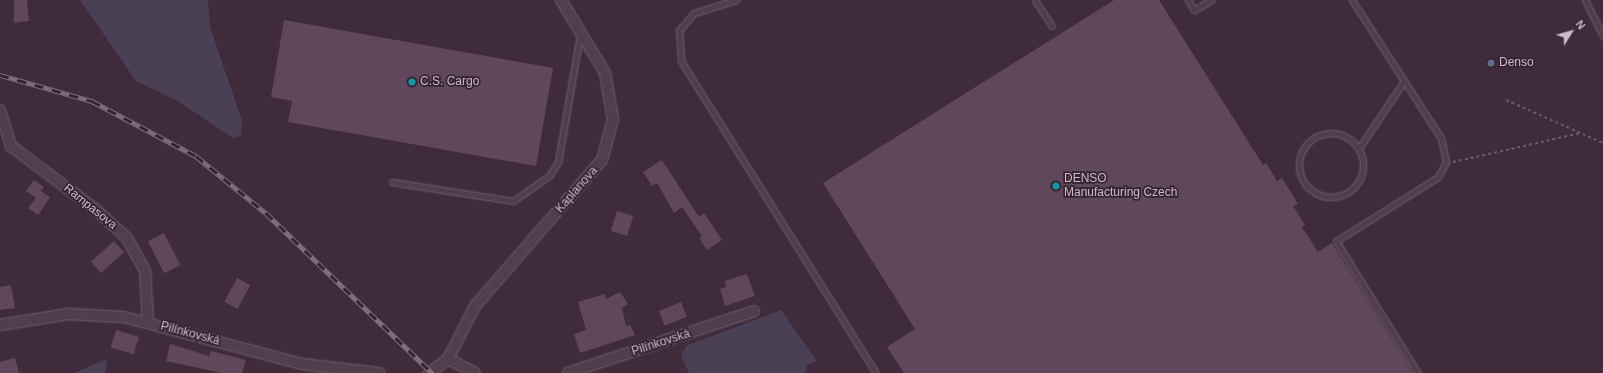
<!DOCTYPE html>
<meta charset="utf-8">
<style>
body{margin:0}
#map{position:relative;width:1603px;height:373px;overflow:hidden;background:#402b3c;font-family:Arial,sans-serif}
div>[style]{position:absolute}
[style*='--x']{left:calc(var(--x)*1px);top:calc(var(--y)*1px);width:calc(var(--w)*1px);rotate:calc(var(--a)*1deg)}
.green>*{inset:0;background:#4a4056}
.building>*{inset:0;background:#60475b;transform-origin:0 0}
.path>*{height:2px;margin-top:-1px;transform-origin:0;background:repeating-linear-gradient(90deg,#695b6d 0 3px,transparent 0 6px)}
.roads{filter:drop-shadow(0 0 1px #715f6d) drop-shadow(0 0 1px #715f6d)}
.service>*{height:5px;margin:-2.5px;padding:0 2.5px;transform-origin:2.5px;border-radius:2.5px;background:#513e4d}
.service>.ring{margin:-2.5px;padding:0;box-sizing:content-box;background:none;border:5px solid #513e4d;border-radius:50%}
.minor>*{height:10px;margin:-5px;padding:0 5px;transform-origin:5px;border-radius:5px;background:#513e4d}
.rail>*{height:4.5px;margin-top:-2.25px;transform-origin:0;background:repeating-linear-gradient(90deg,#362332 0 9px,#816c7d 0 18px);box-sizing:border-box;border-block:1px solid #816c7d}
.dots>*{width:11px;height:11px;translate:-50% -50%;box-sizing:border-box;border:2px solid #362332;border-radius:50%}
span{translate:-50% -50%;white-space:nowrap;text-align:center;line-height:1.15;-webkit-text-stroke:3.5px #362332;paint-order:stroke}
.poi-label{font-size:12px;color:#cbbbc7}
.left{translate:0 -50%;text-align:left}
.street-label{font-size:12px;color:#cbbbc7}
.north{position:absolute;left:1551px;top:12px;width:40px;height:40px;-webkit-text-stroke:3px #362332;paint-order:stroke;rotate:53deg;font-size:11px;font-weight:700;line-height:16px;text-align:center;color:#cbbbc7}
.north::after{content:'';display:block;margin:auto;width:14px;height:18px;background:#cbbbc7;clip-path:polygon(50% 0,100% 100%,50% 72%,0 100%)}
</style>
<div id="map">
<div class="green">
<div style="clip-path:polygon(80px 0,208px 0,210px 27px,242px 121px,241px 136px,233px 138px,178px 101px,136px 81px)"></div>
<div style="clip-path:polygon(781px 310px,817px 361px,807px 365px,805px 373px,689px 373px,681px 357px,686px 346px)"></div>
<div style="clip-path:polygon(107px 359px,105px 373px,76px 373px,76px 372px)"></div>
</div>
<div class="building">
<div style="clip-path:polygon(14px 0,27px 0,29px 21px,14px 23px)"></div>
<div style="clip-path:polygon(1114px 0,1159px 0,1263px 165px,1266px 163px,1277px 181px,1282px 178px,1292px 194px,1298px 204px,1293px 206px,1305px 225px,1302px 227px,1318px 252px,1332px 243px,1413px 373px,904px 373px,887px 347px,915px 329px,823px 183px)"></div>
<div style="clip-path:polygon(284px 20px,553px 68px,536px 166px,288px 122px,292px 101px,271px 97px)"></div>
<div style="clip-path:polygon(662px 160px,699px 217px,704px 213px,722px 240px,707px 250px,699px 238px,702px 236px,682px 207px,674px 213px,657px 183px,652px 186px,643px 172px)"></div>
<div style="clip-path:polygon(34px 180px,44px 187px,38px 195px,41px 191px,50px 197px,38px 215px,28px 208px,36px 198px,26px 191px)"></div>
<div style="left:617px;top:211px;width:17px;height:21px;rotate:17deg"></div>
<div style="left:164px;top:233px;width:36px;height:18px;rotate:63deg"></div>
<div style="left:114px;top:241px;width:15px;height:31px;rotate:48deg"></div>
<div style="clip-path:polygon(747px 274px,755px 296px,725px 306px,720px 289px,726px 287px,725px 281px)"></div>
<div style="left:237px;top:278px;width:15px;height:27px;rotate:28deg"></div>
<div style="clip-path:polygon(11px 285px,15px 308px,0 310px,0 287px)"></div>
<div style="clip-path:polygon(620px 292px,628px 304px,622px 308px,626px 326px,630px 325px,635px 335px,580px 353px,574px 334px,586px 330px,578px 302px,605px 294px,606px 299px)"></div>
<div style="left:681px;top:302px;width:16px;height:24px;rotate:68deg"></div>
<div style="left:116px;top:330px;width:24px;height:18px;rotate:17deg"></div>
<div style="clip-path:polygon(170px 344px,209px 356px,211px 351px,246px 360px,242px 373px,222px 373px,166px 361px)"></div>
<div style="clip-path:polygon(15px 358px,19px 373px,0 373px,0 362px)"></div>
</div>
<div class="path">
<div style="--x:1506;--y:100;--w:106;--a:23.9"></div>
<div style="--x:1453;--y:162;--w:131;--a:-12.8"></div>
</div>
<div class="roads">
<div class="service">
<div style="--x:736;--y:0;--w:44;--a:162.8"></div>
<div style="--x:694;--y:13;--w:23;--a:131"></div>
<div style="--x:679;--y:30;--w:31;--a:86"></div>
<div style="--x:681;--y:61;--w:368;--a:58"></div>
<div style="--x:1035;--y:0;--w:31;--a:57"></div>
<div style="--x:1188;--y:0;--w:12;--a:59"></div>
<div style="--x:1194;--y:10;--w:20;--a:-30"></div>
<div style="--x:1352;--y:0;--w:164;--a:57.2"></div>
<div style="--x:1441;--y:138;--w:25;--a:78"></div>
<div style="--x:1446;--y:162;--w:17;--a:118"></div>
<div style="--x:1438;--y:177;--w:120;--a:147.9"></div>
<div style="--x:1336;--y:241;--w:155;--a:58.2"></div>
<div style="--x:1585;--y:0;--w:40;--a:63.4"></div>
<div class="ring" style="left:1299px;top:133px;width:59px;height:59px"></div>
<div style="--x:1359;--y:148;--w:81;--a:-56.1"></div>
<div style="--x:392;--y:182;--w:122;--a:8.9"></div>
<div style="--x:513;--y:201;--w:44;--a:-34.8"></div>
<div style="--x:549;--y:176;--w:17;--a:-57"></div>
<div style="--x:558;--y:162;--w:129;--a:-80.2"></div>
</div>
<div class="minor">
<div style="--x:0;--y:110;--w:38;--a:73"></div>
<div style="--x:11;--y:146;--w:105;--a:36.9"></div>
<div style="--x:95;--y:209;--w:43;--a:42.2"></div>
<div style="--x:127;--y:238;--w:38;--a:61"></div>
<div style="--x:145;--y:271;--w:51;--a:86.6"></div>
<div style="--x:0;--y:325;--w:69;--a:-9.2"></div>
<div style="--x:68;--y:314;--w:56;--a:3.1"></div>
<div style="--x:124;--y:317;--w:184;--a:14.8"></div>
<div style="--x:302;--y:364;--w:78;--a:6.7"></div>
<div style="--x:448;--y:359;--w:30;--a:27"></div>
<div style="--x:429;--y:373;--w:24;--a:-36"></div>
<div style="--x:448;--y:359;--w:59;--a:-63"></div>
<div style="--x:475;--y:306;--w:194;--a:-49"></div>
<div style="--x:602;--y:160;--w:42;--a:-75"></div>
<div style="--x:613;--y:119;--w:47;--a:-99.9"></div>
<div style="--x:605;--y:73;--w:85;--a:-121.1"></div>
<div style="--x:568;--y:373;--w:196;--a:-18.4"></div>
</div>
</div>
<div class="rail">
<div style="--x:0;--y:75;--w:96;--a:15.8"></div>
<div style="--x:92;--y:101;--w:118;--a:27.9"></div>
<div style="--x:196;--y:156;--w:90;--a:39.2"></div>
<div style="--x:266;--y:213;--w:231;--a:43.9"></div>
</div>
<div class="dots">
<div style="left:1491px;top:63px;background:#5c6f8a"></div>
<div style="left:412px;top:82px;background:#0f9aa8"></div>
<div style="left:1056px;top:186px;background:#0f9aa8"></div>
</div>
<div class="poi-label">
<span class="left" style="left:1499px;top:63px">Denso</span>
<span class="left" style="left:420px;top:82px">C.S. Cargo</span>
<span class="left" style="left:1064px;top:186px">DENSO<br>Manufacturing Czech</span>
</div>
<div class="street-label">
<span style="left:577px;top:190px;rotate:-49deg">Kaplanova</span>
<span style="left:90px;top:207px;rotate:39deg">Rampasova</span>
<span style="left:190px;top:334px;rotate:15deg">Pilínkovská</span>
<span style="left:661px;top:343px;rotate:-18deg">Pilínkovská</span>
</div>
<div class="north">N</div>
</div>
